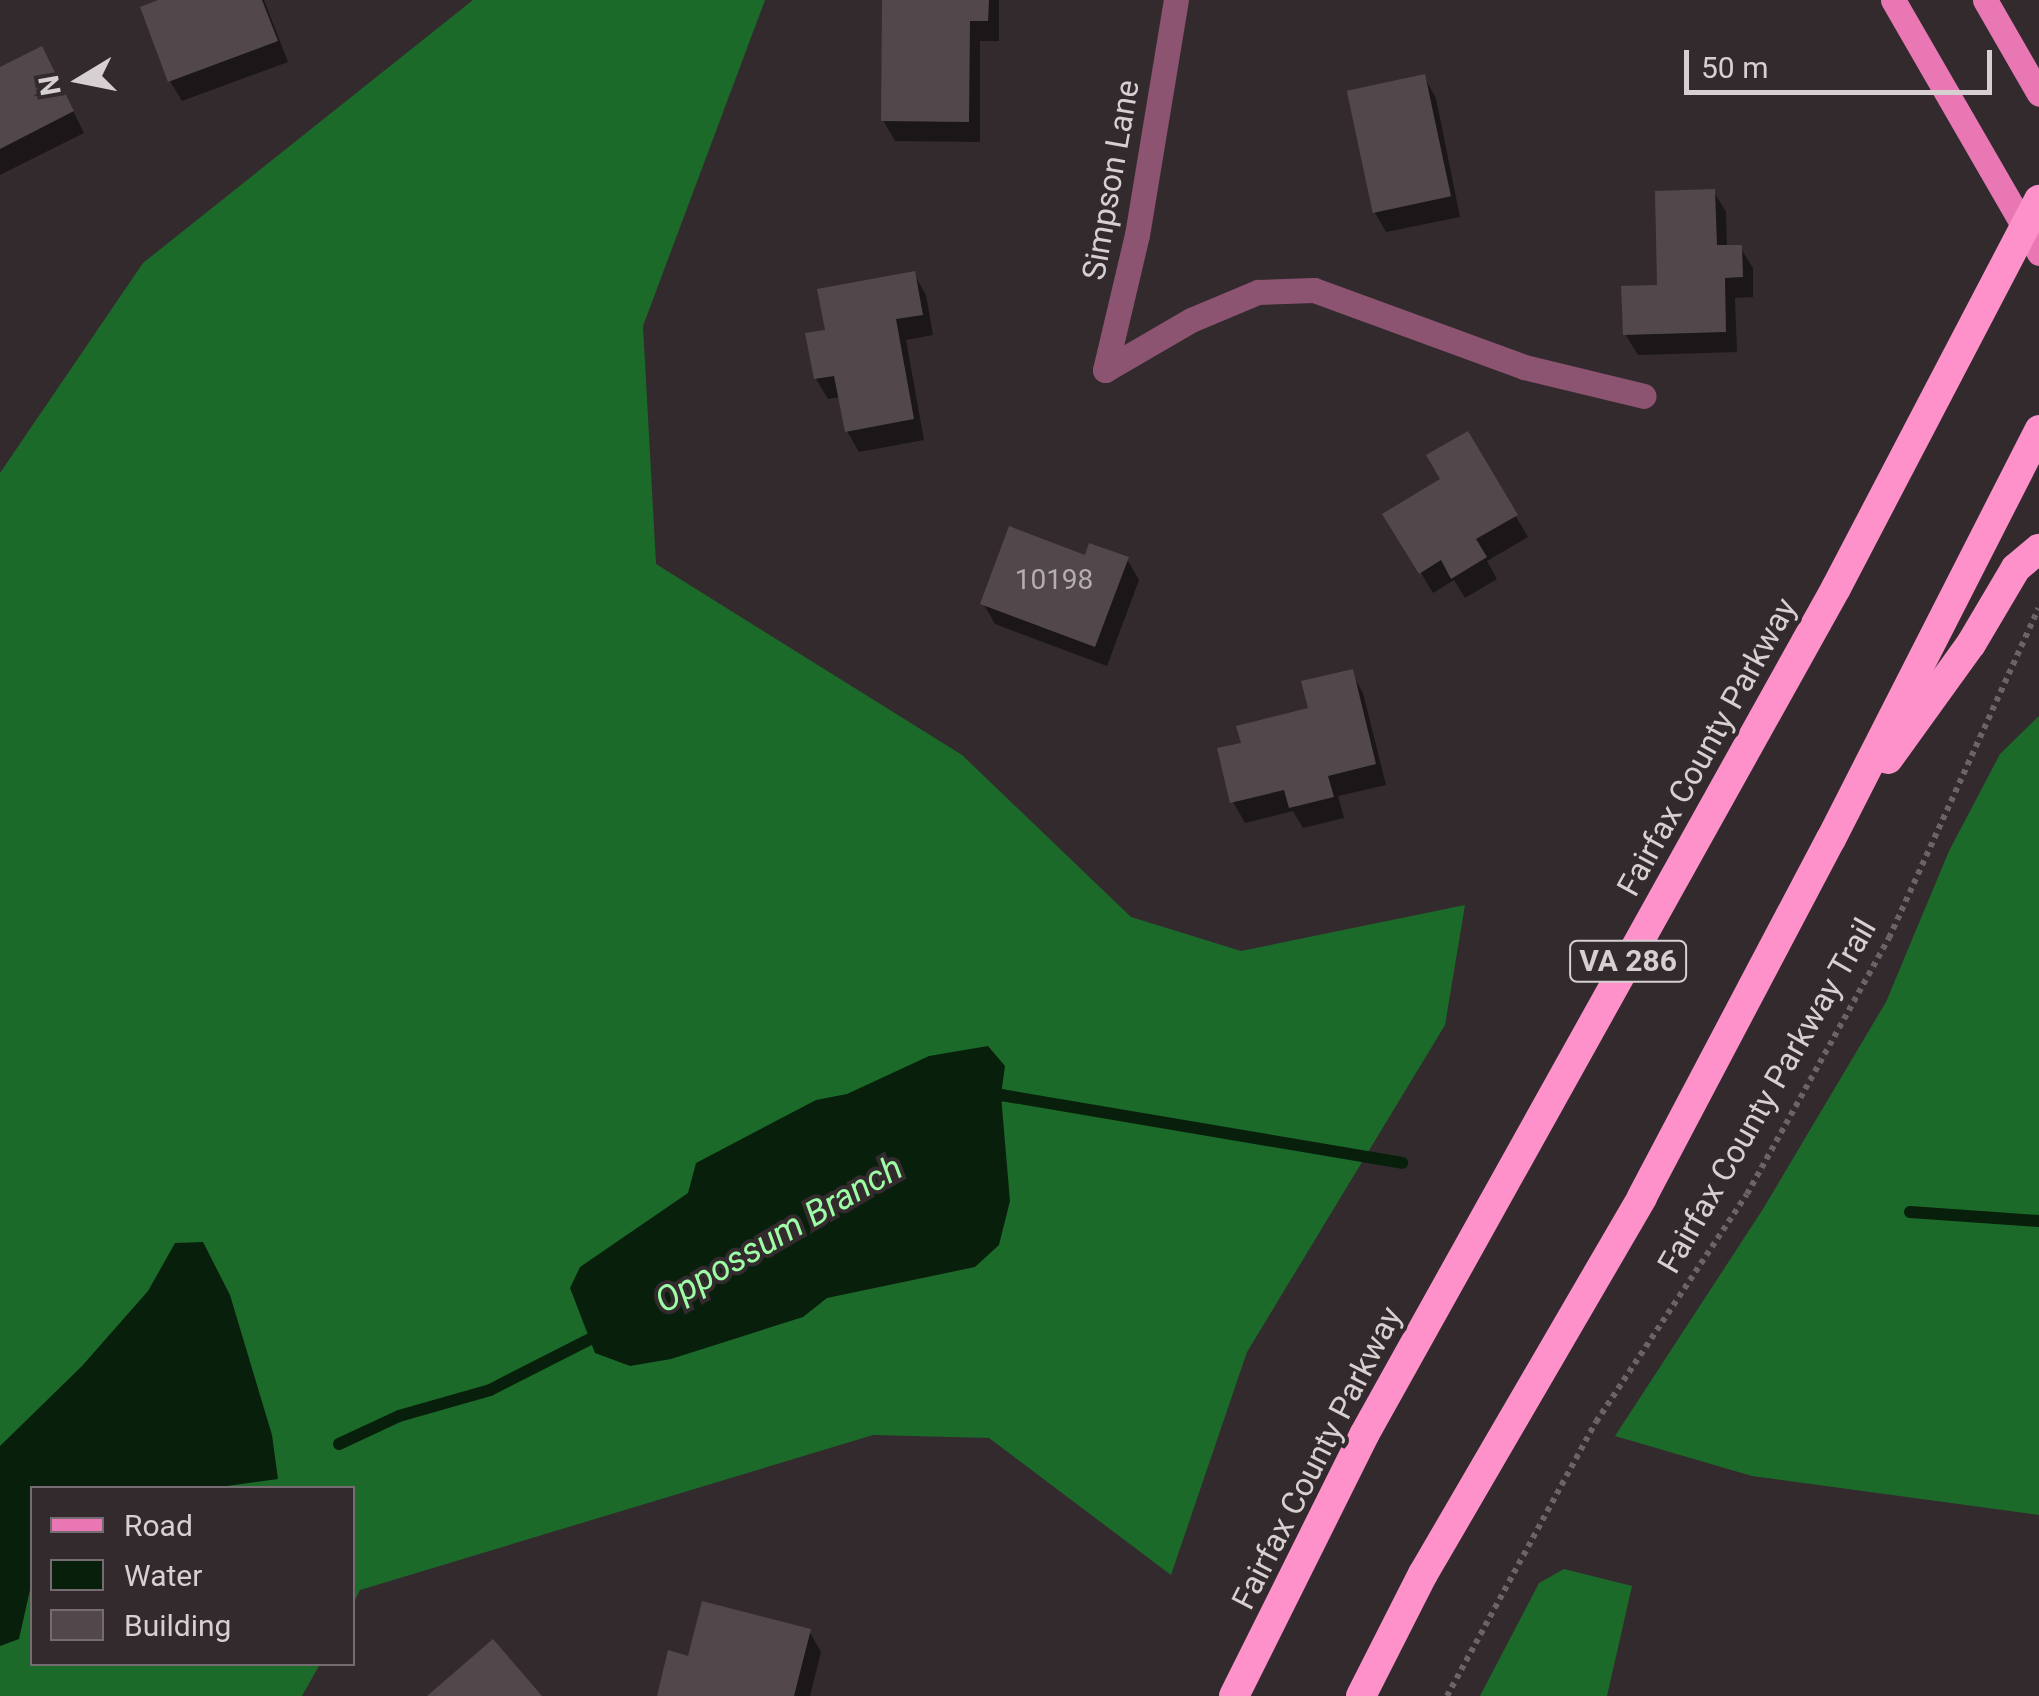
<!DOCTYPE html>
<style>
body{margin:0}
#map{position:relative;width:2039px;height:1696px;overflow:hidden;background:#332a2e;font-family:Roboto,sans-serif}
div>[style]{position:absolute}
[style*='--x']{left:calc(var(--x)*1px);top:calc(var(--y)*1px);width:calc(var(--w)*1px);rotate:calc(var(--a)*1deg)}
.forest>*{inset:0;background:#1c6a2a}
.water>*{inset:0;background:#08200b}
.shadow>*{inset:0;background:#0007}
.stream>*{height:12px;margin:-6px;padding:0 6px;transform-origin:6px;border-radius:6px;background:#08200b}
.building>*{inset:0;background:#52484c;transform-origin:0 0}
.path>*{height:6px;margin-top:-3px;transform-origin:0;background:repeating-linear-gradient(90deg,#6b6367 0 5px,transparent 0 10px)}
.minor>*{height:25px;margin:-12.5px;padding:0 12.5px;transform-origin:12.5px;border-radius:12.5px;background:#8c5471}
.major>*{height:25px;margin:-12.5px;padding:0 12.5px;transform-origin:12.5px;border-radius:12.5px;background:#e877b4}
.highway>*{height:30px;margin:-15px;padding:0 15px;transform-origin:15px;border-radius:15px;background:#fe91ca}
span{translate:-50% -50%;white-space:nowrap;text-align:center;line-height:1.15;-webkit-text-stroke:8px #332a2e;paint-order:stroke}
.number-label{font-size:28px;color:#b5aeb0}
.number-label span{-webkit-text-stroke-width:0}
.shield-label span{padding:2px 8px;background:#332a2e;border:2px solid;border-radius:8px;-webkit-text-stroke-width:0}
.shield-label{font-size:30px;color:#d6d0d2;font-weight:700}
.street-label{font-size:32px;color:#d6d0d2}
.water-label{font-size:35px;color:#9cfda4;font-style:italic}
.legend{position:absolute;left:30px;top:1486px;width:325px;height:180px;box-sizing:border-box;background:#332a2e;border:2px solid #746c70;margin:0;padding:12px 18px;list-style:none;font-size:30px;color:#d6d0d2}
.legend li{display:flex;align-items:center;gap:20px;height:50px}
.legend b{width:50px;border:2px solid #746c70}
.north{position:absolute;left:30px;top:30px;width:100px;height:100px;-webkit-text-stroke:8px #332a2e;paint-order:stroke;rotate:260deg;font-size:28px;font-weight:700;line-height:40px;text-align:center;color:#d6d0d2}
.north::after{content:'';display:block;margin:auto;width:35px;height:45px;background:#d6d0d2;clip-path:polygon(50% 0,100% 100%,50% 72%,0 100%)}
.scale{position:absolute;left:1684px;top:50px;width:308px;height:45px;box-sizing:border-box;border:5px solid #d6d0d2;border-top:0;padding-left:12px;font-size:30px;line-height:35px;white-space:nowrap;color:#d6d0d2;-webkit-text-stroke:8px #332a2e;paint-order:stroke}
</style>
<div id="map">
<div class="forest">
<div style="clip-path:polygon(473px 0,765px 0,643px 326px,656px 564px,962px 755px,1131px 917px,1241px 951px,1465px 905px,1445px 1025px,1247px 1352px,1171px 1575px,989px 1438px,873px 1435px,360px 1590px,353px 1604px,352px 1488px,32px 1488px,32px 1664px,320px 1664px,302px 1696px,0 1696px,0 473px,143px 263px)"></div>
<div style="clip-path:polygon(2039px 716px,2039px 1515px,1752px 1476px,1615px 1436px,1763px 1209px,1886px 1002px,1949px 851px,2000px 754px)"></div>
<div style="clip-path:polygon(1564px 1569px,1632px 1586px,1607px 1696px,1480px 1696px,1539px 1583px)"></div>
</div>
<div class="water">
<div style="clip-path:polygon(988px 1046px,1005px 1066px,1001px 1095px,1010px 1201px,999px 1245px,975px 1267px,827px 1298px,803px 1317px,671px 1359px,630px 1366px,595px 1353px,570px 1288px,580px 1267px,688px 1193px,696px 1163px,816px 1100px,847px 1094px,929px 1056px)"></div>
<div style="clip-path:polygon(203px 1242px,230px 1295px,272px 1435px,278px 1479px,212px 1488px,32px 1488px,32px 1581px,19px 1639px,0 1646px,0 1446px,82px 1366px,148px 1291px,175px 1243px)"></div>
</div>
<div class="shadow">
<div style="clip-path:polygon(165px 0,264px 0,288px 62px,182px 101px,170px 81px)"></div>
<div style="clip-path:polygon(885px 0,999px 0,999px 41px,980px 41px,980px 142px,895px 141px,883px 120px)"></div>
<div style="clip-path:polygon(0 70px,53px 70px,84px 133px,0 175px)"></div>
<div style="clip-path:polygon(1424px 77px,1436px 98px,1460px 217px,1386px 232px,1374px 211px)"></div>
<div style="clip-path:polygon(1714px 192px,1726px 212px,1727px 248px,1740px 247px,1753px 268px,1753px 297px,1735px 298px,1737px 352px,1638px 355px,1625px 334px,1659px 288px)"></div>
<div style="clip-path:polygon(914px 274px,926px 295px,933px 335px,906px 340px,924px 440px,859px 452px,847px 431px,841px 397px,828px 399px,816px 379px,828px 332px)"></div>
<div style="clip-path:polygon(1467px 434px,1528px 537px,1487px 561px,1497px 579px,1465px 598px,1454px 580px,1433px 593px,1386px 515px,1443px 480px)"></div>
<div style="clip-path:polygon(1086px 558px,1127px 559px,1139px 580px,1107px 666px,995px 624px,983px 603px)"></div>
<div style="clip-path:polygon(1351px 672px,1363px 693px,1386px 785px,1338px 796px,1344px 818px,1303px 828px,1293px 811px,1245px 823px,1233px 802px,1244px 744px,1311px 710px)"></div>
<div style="clip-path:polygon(809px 1631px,821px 1652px,810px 1696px,659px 1696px,690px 1659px)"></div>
</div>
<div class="stream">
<div style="--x:988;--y:1104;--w:16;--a:-35"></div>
<div style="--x:1001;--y:1095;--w:407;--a:9.6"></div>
<div style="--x:1910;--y:1212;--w:129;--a:4"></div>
<div style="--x:339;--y:1444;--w:66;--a:-25"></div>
<div style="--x:399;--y:1416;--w:95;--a:-15.9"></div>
<div style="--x:490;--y:1390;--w:126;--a:-27"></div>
</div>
<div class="building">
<div style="clip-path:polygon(158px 0,262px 0,278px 41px,168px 82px,140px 7px)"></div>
<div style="clip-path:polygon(882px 0,989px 0,988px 21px,970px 21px,969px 122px,881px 121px)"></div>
<div style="clip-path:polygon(42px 46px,74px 111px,0 149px,0 67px)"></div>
<div style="left:1425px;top:74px;width:125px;height:80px;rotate:78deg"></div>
<div style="clip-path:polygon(1715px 189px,1717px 245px,1742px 245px,1743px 277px,1725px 278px,1726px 332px,1623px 335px,1621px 286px,1657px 285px,1655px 191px)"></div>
<div style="clip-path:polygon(915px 271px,923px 315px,896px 319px,914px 419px,845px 432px,834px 376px,814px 379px,805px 333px,825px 330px,817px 289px)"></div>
<div style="clip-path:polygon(1468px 431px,1518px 515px,1476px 539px,1487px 557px,1451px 579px,1441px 560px,1419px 574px,1382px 514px,1440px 479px,1426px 455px)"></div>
<div style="clip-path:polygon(1009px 526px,1085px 555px,1089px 543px,1129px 557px,1095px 647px,980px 604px)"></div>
<div style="clip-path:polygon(1353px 669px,1376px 764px,1328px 776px,1334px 797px,1289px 808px,1284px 790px,1230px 803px,1217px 748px,1241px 743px,1236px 726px,1308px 708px,1301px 681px)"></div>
<div style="clip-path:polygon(702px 1601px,811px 1629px,794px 1696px,657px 1696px,668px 1650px,688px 1656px)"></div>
<div style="clip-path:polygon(493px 1639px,542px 1696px,427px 1696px)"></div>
</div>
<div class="path">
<div style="--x:1447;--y:1696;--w:312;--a:-61.5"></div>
<div style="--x:1596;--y:1422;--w:273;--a:-56.5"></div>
<div style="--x:1747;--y:1194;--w:293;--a:-61"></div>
<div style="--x:1889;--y:938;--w:362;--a:-65.6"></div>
</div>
<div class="minor">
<div style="--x:1105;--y:370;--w:99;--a:-30.2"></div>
<div style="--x:1191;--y:320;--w:73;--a:-22.7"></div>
<div style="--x:1258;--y:292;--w:56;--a:-2"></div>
<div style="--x:1314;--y:290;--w:224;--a:20.1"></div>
<div style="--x:1524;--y:367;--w:123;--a:13.6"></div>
<div style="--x:1105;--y:370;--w:139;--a:-76.7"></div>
<div style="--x:1137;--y:235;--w:238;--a:-80.6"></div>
</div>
<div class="major">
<div style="--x:1893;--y:0;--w:292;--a:60"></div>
<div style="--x:1985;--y:0;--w:108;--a:60.1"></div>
</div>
<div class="highway">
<div style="--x:1888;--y:759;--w:142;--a:-54.2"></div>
<div style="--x:1971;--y:644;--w:88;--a:-59.4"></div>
<div style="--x:2016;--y:568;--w:30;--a:-40"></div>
<div style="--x:1234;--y:1696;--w:292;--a:-63.5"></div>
<div style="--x:1364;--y:1435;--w:970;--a:-60.87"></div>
<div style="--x:1836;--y:588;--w:438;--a:-62.4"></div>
<div style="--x:1361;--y:1696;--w:137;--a:-63.1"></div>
<div style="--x:1423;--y:1574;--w:436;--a:-59.8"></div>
<div style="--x:1642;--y:1197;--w:405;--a:-62.2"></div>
<div style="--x:1831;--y:839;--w:459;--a:-63"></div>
</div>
<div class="number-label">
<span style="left:1054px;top:580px">10198</span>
</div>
<div class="shield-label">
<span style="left:1628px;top:961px">VA 286</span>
</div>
<div class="street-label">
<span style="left:1111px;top:180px;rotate:-80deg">Simpson Lane</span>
<span style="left:1707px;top:747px;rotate:-61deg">Fairfax County Parkway</span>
<span style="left:1767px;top:1096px;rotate:-60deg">Fairfax County Parkway Trail</span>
<span style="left:1317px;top:1458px;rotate:-63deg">Fairfax County Parkway</span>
</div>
<div class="water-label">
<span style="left:779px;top:1235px;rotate:-30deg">Oppossum Branch</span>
</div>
<ul class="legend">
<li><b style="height:12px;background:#e877b4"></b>Road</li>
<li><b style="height:28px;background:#08200b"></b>Water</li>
<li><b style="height:28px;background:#52484c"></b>Building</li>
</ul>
<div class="north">N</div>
<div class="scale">50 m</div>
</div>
